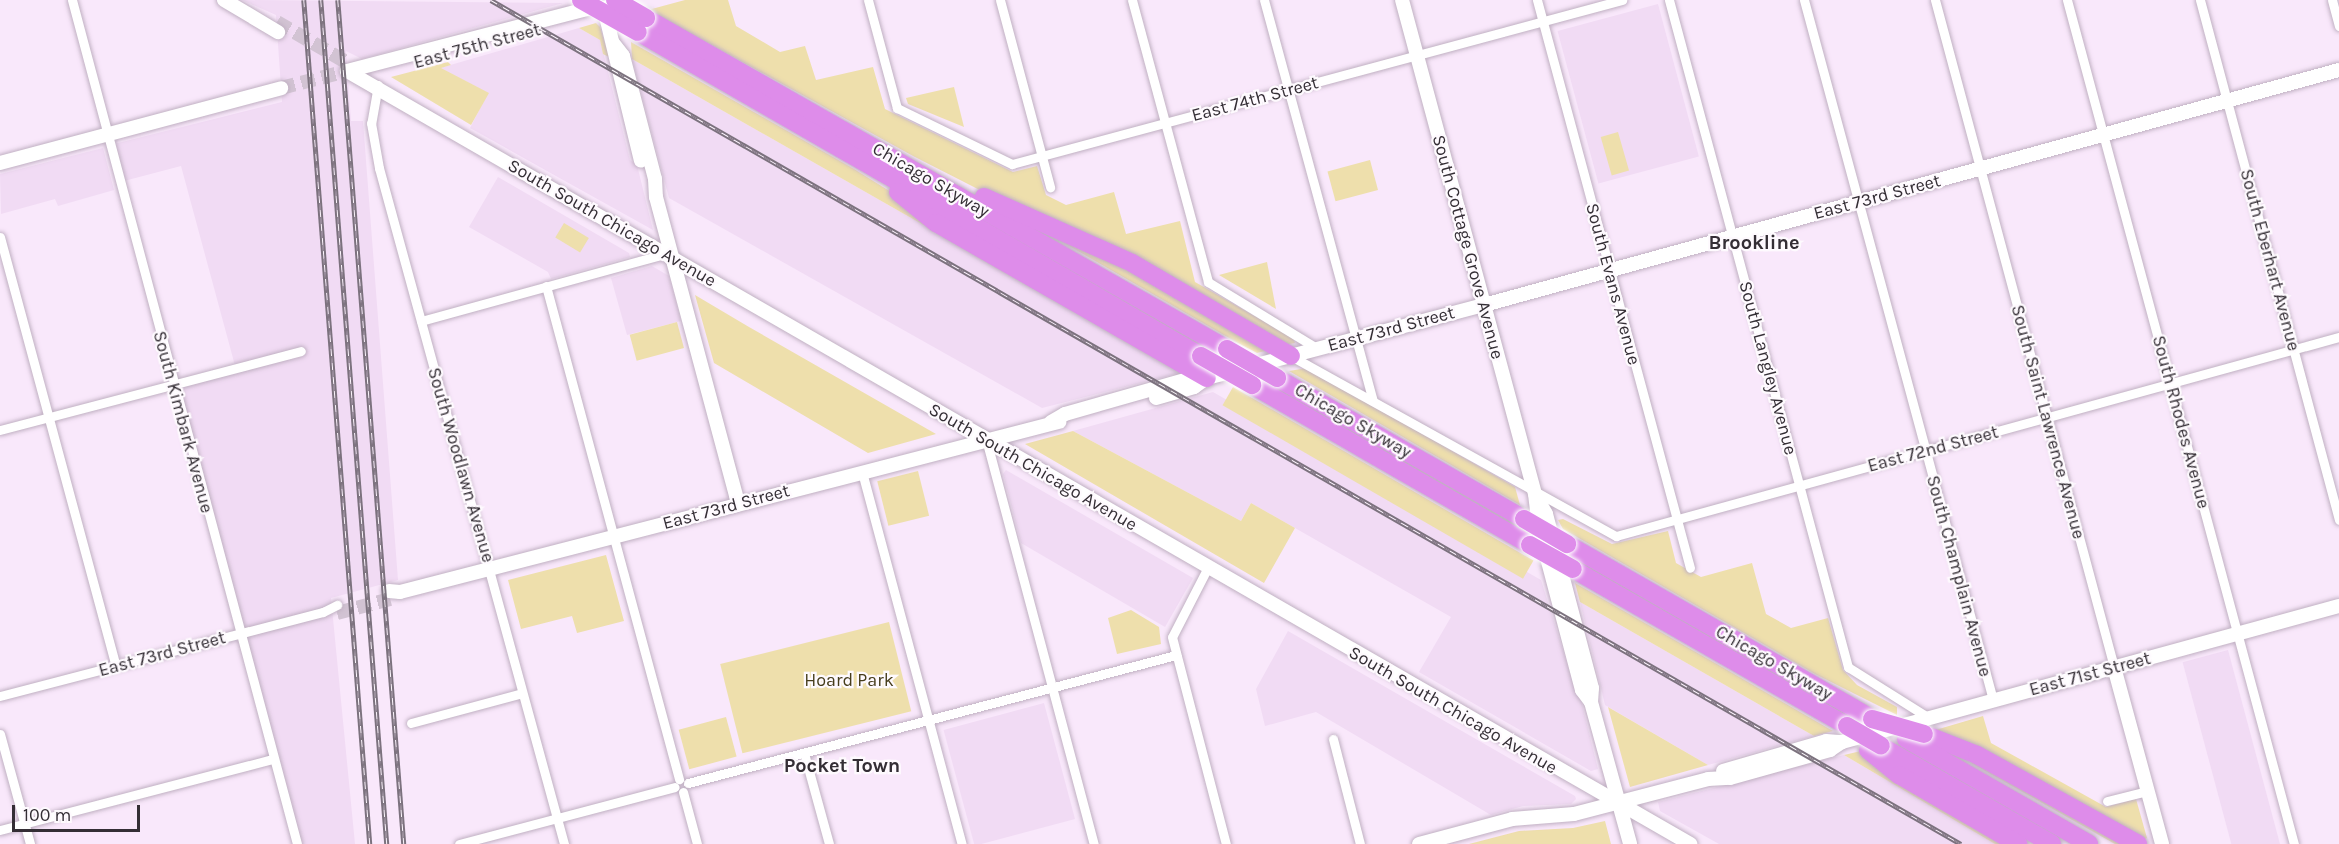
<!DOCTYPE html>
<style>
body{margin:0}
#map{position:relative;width:2339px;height:844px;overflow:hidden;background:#f9e8fb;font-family:Karla,sans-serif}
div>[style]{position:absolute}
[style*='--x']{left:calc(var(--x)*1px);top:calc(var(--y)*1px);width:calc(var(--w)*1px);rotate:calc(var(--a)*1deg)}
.built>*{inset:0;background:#f1dbf4;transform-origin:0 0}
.green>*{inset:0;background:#eedfac;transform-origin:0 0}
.secondary-tunnel>*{height:14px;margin-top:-7px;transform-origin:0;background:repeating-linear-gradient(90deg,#d2c3d3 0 14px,transparent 0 21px)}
.roads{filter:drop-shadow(0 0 2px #c0b0c2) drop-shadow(0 0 2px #c0b0c2)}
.street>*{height:9px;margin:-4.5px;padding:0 4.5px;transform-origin:4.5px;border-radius:4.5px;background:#fff}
.secondary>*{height:14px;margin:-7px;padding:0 7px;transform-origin:7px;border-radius:7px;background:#fff}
.highway>*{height:18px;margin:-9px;padding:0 9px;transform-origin:9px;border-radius:9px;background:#de8cea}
.rail>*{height:4.5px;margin-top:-2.25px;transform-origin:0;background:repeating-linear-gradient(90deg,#fefafe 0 7px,#7c727e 0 14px);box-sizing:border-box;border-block:2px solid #7c727e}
.bridges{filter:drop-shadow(0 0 2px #fff) drop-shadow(0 0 2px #fff)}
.highway-bridge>*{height:18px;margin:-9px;padding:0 9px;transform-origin:9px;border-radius:9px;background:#de8cea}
span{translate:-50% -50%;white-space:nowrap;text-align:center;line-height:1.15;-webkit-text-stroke:4.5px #fefafe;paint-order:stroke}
.street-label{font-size:18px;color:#342e35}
.park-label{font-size:18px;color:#463d1b}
.neighbourhood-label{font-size:20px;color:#342e35;font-weight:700}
.scale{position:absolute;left:12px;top:805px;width:128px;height:27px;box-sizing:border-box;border:3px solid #342e35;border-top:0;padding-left:8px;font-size:18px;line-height:21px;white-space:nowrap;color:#342e35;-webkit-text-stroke:4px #fefafe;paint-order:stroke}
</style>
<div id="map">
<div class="built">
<div style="clip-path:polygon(242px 0,563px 3px,362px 59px,346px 51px,351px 121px,363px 121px,398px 580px,331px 598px,355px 844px,301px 844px,178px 388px,237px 373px,181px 166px,124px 181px,114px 144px,282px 102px,276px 15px)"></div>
<div style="left:1658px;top:4px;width:158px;height:104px;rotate:75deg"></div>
<div style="clip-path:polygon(579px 28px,600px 40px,630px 160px,637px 165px,653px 230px,470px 128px,488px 93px,440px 68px)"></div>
<div style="clip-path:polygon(632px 59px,1178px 370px,1176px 374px,1042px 408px,669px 198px)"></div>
<div style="clip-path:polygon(103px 148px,114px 190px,58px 206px,55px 199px,1px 214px,0 174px)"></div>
<div style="clip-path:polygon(498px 177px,629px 253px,630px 257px,551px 279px,548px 272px,469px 227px)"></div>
<div style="clip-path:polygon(652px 266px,669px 276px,681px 321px,627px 335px,611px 278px)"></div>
<div style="clip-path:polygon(1213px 392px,1541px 580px,1570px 673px,1575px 676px,1598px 769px,1591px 771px,1419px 672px,1451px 617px,1251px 503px,1241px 521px,1073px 431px)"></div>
<div style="clip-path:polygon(1006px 470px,1193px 578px,1165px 627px,1021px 543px,1003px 474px)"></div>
<div style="clip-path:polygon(1580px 602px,1814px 736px,1708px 765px,1605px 705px)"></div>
<div style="clip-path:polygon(1288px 631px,1575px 796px,1576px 799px,1571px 804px,1523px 806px,1491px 815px,1316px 712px,1265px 726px,1256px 689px)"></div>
<div style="left:2228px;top:650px;width:201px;height:47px;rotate:75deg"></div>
<div style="left:1044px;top:703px;width:120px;height:104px;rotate:75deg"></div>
<div style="clip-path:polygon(1844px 755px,1995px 844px,1719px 844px,1660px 811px,1658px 802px)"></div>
</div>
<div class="green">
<div style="clip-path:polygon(685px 0,728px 0,736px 26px,780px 52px,805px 46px,816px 80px,873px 67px,885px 109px,1013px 172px,1037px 166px,1046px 195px,1066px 205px,1114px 192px,1126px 234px,1180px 221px,1195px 282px,1293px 338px,1295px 343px,1284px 345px,913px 156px,648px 10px)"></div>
<div style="clip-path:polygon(596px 23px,600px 27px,609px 57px,603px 54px,600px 40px,579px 28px)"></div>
<div style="clip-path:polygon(631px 42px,854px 169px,1178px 370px,632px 59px)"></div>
<div style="clip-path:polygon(448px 62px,451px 65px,441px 68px,489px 93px,471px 125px,391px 77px)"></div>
<div style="clip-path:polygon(954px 87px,964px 127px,908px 104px,906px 98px)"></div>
<div style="left:1618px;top:132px;width:40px;height:18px;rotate:74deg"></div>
<div style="left:1370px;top:160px;width:31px;height:44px;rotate:75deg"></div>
<div style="left:564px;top:223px;width:29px;height:17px;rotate:31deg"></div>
<div style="clip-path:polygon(1059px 235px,1091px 247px,1265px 351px,1257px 353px,1236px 342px,1057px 239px)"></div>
<div style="clip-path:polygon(1267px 262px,1276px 309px,1219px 275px)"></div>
<div style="clip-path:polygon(695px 295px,749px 327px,936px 434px,868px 453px,714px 363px)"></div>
<div style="left:677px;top:322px;width:27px;height:49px;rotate:75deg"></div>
<div style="clip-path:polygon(1307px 368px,1515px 487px,1520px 505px,1289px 371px)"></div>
<div style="left:1233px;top:387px;width:347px;height:21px;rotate:30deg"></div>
<div style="clip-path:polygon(1073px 431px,1241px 521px,1251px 503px,1295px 528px,1264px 583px,1025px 444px)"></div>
<div style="left:918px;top:471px;width:46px;height:42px;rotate:76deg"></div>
<div style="clip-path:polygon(1563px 519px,1612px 544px,1668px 531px,1676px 563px,1701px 577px,1752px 563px,1766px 614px,1791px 628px,1828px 618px,1843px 670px,1857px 685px,1897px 707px,1897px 715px,1815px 674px,1563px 529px,1558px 520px)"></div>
<div style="clip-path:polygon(606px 555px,624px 621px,577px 633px,572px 616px,521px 629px,508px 580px)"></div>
<div style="clip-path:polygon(1575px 583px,1722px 667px,1833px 731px,1814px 736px,1580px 602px)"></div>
<div style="clip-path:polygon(1131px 610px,1159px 627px,1161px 644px,1117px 654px,1108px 618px)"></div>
<div style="left:889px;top:622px;width:92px;height:174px;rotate:76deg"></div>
<div style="clip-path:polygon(1608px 707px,1708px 765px,1630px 787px)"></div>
<div style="clip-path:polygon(1983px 716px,1991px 743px,2106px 807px,2136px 799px,2147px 838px,2143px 840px,1932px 731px)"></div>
<div style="left:726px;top:717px;width:41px;height:49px;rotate:75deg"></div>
<div style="clip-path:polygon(1861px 751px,2008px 844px,1995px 844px,1844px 755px)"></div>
<div style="clip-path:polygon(1973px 758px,2128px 844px,2115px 844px,1971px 763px)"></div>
<div style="clip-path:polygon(1605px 821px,1611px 844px,1469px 844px,1519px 831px,1573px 828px)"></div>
</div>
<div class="secondary-tunnel">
<div style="--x:277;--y:22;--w:80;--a:30.1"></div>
<div style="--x:281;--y:88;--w:68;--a:-14.4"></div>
<div style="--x:337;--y:613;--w:55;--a:-14.8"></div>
</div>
<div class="roads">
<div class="street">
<div style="--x:72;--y:0;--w:873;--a:75.07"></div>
<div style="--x:868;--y:0;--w:112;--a:75"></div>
<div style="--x:897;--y:108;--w:128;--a:26"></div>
<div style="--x:1012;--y:164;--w:632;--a:-15.05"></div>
<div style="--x:1000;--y:0;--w:194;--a:75"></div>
<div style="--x:1132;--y:0;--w:292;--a:74.9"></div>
<div style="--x:1208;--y:282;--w:129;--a:31.3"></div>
<div style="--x:1264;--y:0;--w:415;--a:74.8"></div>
<div style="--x:1537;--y:0;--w:588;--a:74.92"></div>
<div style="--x:1669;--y:0;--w:691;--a:74.98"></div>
<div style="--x:1848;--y:667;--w:96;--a:32.2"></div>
<div style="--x:1804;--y:0;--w:725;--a:74.89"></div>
<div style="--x:1935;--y:0;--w:691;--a:74.98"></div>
<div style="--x:2067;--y:0;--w:874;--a:74.95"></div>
<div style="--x:2200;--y:0;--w:538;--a:75.03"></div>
<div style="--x:2332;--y:0;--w:27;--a:75"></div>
<div style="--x:378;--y:85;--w:39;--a:100"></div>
<div style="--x:371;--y:123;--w:46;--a:79.9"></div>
<div style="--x:379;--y:168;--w:701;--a:74.69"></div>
<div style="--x:0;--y:237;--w:444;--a:74.9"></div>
<div style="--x:546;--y:286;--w:511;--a:74.9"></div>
<div style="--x:421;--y:321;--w:253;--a:-15.4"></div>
<div style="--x:1291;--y:356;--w:372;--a:29"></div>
<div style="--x:1616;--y:536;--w:750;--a:-15.39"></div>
<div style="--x:0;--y:430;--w:311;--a:-14.7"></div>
<div style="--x:986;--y:439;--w:419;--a:75.1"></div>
<div style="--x:862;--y:472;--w:385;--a:75"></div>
<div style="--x:1207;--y:569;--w:76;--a:117.2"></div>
<div style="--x:1172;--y:637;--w:214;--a:75.4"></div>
<div style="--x:0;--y:696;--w:334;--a:-14.6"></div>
<div style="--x:323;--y:612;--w:16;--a:-27"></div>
<div style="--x:411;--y:723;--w:115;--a:-15.1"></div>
<div style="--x:0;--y:734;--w:114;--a:74.7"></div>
<div style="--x:1333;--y:739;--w:108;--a:75.6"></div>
<div style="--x:804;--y:753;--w:94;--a:74.6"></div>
<div style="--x:688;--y:783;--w:505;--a:-14.7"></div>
<div style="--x:683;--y:792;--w:54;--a:74.9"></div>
<div style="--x:2107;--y:801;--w:41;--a:-14"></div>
<div style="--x:0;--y:830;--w:282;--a:-14.6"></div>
<div style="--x:459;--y:844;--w:223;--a:-14.8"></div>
</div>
<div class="secondary">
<div style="--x:224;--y:0;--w:63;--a:30.7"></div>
<div style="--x:1402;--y:0;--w:512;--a:74.93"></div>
<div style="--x:1535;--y:494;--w:38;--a:83"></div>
<div style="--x:604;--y:8;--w:157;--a:76.4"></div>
<div style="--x:613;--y:43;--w:16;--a:52"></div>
<div style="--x:623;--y:56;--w:127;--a:75.4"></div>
<div style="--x:655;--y:179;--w:18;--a:87"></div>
<div style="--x:656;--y:197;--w:318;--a:75"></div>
<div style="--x:347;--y:71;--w:1550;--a:29.92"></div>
<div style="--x:347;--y:71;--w:259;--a:-14.5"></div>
<div style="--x:0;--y:163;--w:291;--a:-14.9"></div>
<div style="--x:1156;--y:398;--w:40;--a:-16"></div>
<div style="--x:1194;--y:387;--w:16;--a:-35"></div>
<div style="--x:1051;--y:422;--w:16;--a:-30"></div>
<div style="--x:1065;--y:414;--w:131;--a:-15.9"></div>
<div style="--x:1191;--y:378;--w:16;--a:0"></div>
<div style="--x:1207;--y:378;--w:286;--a:-14.8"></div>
<div style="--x:1484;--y:305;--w:887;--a:-15.37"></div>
<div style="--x:1538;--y:500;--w:16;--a:60"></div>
<div style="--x:1546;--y:514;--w:180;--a:75.2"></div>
<div style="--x:1592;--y:688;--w:14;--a:94"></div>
<div style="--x:1545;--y:550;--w:145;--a:75.2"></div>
<div style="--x:1582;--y:690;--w:15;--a:53"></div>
<div style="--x:1591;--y:702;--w:147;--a:74.6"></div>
<div style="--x:389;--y:591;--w:11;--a:5"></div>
<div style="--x:400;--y:592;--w:681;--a:-14.47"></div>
<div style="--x:2114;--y:667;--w:183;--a:74.8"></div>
<div style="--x:1723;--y:771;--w:107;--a:-16.2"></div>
<div style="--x:1826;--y:741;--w:16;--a:4"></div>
<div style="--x:1419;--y:844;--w:96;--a:-15"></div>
<div style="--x:1512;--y:819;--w:62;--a:-4.6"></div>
<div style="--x:1574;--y:814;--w:138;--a:-14.6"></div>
<div style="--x:1708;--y:779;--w:22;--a:-3"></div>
<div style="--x:1730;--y:778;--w:104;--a:-15.6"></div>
<div style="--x:1830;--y:750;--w:14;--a:-34"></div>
<div style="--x:1842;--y:742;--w:515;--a:-15.3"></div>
</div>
<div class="highway">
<div style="--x:646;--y:18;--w:669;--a:29.67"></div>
<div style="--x:638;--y:32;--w:650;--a:29.92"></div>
<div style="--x:898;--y:192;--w:49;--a:39.2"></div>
<div style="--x:936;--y:223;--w:312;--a:29.8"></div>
<div style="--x:984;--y:197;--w:162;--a:24"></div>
<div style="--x:1132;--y:263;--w:184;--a:30.3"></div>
<div style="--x:1277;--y:378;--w:284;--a:29.7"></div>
<div style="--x:1252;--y:385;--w:321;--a:29.9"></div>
<div style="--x:1567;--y:544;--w:352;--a:29.8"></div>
<div style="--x:1573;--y:569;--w:316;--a:29.8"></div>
<div style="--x:1924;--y:734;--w:57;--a:21.6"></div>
<div style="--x:1977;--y:755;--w:184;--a:28.9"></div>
<div style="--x:1906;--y:739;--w:211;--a:29.8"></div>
<div style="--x:1881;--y:746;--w:197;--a:29.8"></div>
<div style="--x:1868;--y:750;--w:40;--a:39"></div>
<div style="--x:1899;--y:775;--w:138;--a:30.1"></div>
</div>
</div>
<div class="rail">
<div style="--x:304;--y:0;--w:847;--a:85.53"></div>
<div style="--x:321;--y:0;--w:847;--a:85.53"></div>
<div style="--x:338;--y:0;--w:847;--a:85.53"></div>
<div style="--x:491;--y:0;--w:1695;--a:29.86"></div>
</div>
<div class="bridges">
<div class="highway-bridge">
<div style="--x:581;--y:0;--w:65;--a:29.3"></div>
<div style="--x:615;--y:0;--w:36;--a:30"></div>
<div style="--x:1227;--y:349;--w:58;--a:30.1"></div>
<div style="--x:1201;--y:356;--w:59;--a:29.6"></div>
<div style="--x:1524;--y:519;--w:50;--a:30.2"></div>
<div style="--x:1530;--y:545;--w:49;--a:29.2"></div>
<div style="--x:1872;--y:719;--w:54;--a:16.1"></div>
<div style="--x:1847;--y:726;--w:39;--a:30"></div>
</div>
</div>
<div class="street-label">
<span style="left:477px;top:46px;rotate:-15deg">East 75th Street</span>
<span style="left:1255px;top:99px;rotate:-15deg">East 74th Street</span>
<span style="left:931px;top:180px;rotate:30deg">Chicago Skyway</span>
<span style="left:1877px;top:197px;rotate:-15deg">East 73rd Street</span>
<span style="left:612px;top:223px;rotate:30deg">South South Chicago Avenue</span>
<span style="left:1468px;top:247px;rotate:75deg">South Cottage Grove Avenue</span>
<span style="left:2270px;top:260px;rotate:75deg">South Eberhart Avenue</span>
<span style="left:1613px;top:284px;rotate:75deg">South Evans Avenue</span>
<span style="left:1391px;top:329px;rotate:-15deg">East 73rd Street</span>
<span style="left:1768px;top:368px;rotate:75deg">South Langley Avenue</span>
<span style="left:1353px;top:421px;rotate:30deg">Chicago Skyway</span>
<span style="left:183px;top:422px;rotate:75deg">South Kimbark Avenue</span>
<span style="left:2048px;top:422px;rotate:75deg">South Saint Lawrence Avenue</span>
<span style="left:2181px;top:422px;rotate:75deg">South Rhodes Avenue</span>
<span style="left:1933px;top:449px;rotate:-15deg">East 72nd Street</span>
<span style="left:461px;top:465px;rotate:74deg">South Woodlawn Avenue</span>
<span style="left:1033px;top:467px;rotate:30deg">South South Chicago Avenue</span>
<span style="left:726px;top:507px;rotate:-15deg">East 73rd Street</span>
<span style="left:1959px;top:576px;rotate:75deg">South Champlain Avenue</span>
<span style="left:162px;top:654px;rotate:-15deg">East 73rd Street</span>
<span style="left:1774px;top:663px;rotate:30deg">Chicago Skyway</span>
<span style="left:2090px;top:674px;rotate:-15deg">East 71st Street</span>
<span style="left:1453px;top:710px;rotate:30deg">South South Chicago Avenue</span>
</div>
<div class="park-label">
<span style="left:849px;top:680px">Hoard Park</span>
</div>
<div class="neighbourhood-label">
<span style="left:1754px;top:242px">Brookline</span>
<span style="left:842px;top:765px">Pocket Town</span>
</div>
<div class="scale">100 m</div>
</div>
